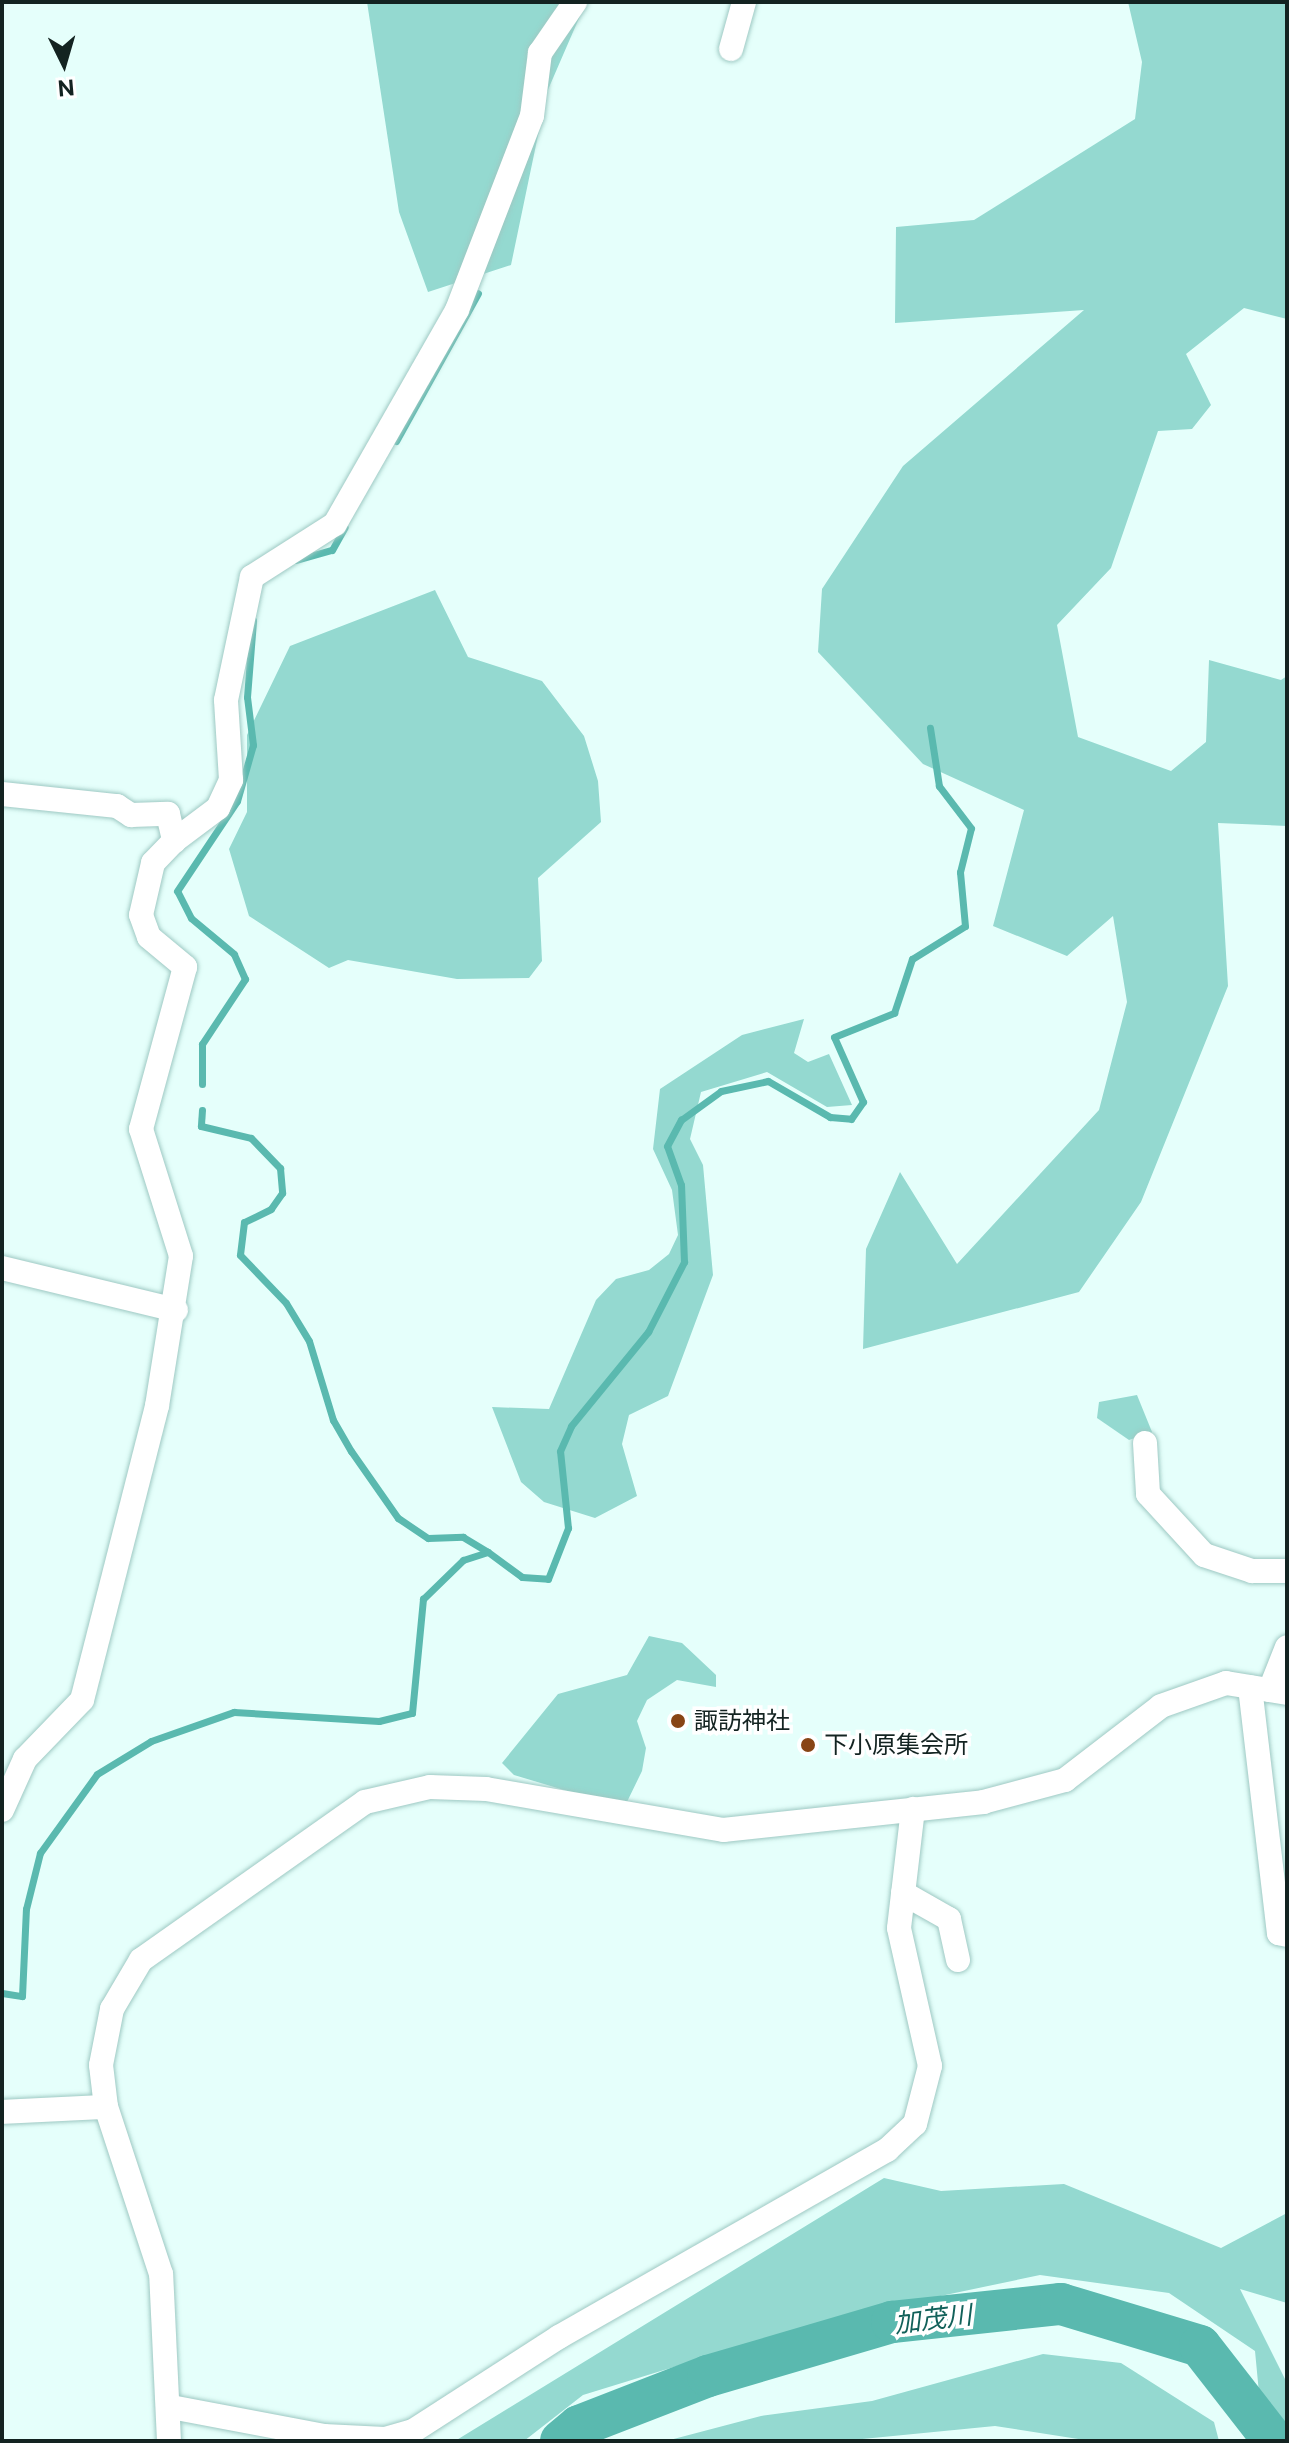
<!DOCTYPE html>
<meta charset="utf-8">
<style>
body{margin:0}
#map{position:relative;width:1289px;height:2443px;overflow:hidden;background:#e5fffb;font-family:"Public Sans","Noto Sans JP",sans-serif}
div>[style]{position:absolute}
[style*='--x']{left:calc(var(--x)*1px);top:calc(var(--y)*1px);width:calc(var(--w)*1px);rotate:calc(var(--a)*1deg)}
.green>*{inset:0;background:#94d9d0}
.stream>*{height:7px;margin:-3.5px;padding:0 3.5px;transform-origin:3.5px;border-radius:3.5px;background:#5ab9af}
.river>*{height:42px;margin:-21px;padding:0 21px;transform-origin:21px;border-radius:21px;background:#5ab9af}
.roads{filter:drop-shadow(0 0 2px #9ec9c3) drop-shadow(0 0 2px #9ec9c3)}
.minor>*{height:24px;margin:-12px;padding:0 12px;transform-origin:12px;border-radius:12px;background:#fff}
.dots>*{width:22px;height:22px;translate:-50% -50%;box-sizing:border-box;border:4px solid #fff;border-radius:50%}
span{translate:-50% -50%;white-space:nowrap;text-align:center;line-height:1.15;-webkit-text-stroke:7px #fff;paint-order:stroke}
.poi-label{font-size:24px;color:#132321}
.left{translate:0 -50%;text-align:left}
.water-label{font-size:26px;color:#12615a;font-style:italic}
.frame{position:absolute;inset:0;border:4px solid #132321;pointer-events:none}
.north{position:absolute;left:24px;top:24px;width:80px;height:80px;-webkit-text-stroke:6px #fff;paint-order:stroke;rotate:175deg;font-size:22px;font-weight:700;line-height:32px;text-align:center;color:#132321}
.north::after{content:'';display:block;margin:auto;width:28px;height:36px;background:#132321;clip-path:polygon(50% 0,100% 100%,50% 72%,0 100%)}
</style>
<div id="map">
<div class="green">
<div style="clip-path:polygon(367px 2px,586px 2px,547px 92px,511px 265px,428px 292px,399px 212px)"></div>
<div style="clip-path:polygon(1128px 2px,1287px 2px,1287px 319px,1244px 308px,1186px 354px,1211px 405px,1192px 429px,1158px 431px,1111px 568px,1057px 625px,1078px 737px,1171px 771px,1206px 742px,1209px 660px,1281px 680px,1287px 676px,1287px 826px,1218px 823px,1228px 986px,1141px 1202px,1079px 1292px,863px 1349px,866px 1249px,900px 1172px,957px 1264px,1099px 1110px,1127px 1002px,1113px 916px,1067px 956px,993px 926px,1024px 810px,923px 764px,818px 652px,822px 589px,903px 466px,1084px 310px,895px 323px,896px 227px,974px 220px,1135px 119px,1142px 62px)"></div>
<div style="clip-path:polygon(435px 590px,468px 657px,542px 681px,584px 736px,598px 781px,601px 822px,538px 878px,542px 961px,529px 978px,457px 979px,348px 960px,329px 968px,249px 916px,229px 849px,247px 812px,247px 735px,290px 646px)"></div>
<div style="clip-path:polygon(804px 1019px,794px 1053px,808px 1062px,829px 1054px,852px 1105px,827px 1107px,767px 1072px,701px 1092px,690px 1139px,703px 1165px,713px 1275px,668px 1396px,629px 1415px,622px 1444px,637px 1496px,595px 1518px,544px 1502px,521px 1482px,492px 1407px,549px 1409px,596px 1300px,616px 1279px,649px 1270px,669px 1254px,678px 1235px,672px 1190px,653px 1149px,660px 1089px,742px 1035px)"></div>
<div style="clip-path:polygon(1137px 1395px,1152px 1432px,1129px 1440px,1097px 1418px,1099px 1402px)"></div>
<div style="clip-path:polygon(649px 1636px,682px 1643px,716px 1675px,716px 1687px,677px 1680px,647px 1700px,637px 1721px,646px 1748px,642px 1771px,624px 1808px,514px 1775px,502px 1763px,558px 1694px,627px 1675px)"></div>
<div style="clip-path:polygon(884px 2178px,941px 2191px,1064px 2184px,1221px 2248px,1287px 2213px,1287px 2303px,1240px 2289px,1287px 2383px,1287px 2426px,1259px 2393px,1255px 2351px,1169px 2293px,1040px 2275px,827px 2320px,583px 2395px,524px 2441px,455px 2441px)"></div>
<div style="clip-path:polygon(1043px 2354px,1121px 2363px,1214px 2422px,1219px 2441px,1091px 2441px,995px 2426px,842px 2441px,666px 2441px,761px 2416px,872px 2401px)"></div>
</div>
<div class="stream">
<div style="--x:396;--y:441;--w:169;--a:-61"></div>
<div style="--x:296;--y:560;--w:37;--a:-16"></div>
<div style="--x:332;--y:550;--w:26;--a:-61"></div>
<div style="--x:202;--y:1084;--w:40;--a:-90"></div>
<div style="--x:202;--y:1044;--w:78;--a:-56.5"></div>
<div style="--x:245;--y:979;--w:27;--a:-114"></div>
<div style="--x:234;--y:954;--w:56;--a:-140.1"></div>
<div style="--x:191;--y:918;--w:30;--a:-117"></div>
<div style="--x:177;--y:891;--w:108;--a:-56.3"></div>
<div style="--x:237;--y:801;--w:58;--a:-74.1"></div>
<div style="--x:253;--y:745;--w:48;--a:-97.1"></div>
<div style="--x:247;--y:697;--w:77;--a:-85.5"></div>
<div style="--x:202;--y:1110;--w:16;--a:94"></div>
<div style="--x:201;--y:1126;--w:51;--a:13.5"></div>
<div style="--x:251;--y:1138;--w:42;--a:46"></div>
<div style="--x:280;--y:1168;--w:25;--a:85"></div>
<div style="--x:282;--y:1193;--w:19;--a:125"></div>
<div style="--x:271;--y:1209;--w:30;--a:154"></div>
<div style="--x:244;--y:1222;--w:33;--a:97"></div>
<div style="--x:240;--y:1255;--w:66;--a:46.2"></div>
<div style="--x:286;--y:1303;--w:44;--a:58.8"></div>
<div style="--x:309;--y:1341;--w:83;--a:73.1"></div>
<div style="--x:333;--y:1420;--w:36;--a:60"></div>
<div style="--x:351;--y:1451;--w:82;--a:55"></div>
<div style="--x:398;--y:1518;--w:36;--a:34"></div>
<div style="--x:428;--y:1538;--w:35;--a:-2"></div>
<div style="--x:463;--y:1537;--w:29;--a:31"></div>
<div style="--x:2;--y:1993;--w:20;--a:9"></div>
<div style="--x:22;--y:1996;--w:87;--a:-87.4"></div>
<div style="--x:26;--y:1909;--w:58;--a:-76"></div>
<div style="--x:40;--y:1853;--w:97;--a:-54.2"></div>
<div style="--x:97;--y:1774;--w:63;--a:-31.4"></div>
<div style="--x:151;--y:1741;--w:88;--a:-19.3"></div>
<div style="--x:234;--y:1712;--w:145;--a:3.6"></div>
<div style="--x:379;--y:1721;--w:34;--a:-14"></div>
<div style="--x:412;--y:1713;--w:115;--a:-84.5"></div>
<div style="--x:423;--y:1599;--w:56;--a:-44.3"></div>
<div style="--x:463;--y:1560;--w:26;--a:-18"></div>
<div style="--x:488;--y:1552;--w:42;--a:36.3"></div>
<div style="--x:522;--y:1577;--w:26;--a:4"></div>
<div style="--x:548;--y:1579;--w:55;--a:-68.6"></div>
<div style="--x:568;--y:1528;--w:77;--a:-95.9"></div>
<div style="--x:560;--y:1451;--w:27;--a:-66"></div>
<div style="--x:571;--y:1426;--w:122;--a:-50.7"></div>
<div style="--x:648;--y:1332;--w:79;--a:-62.8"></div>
<div style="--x:684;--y:1262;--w:77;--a:-92.2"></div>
<div style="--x:681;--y:1185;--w:41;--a:-109.7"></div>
<div style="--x:667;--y:1146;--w:30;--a:-62"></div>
<div style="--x:681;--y:1120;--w:49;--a:-35.9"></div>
<div style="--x:721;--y:1091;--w:48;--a:-12"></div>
<div style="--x:768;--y:1081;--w:72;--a:30.1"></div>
<div style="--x:830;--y:1117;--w:21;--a:5"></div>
<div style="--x:851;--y:1119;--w:21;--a:-55"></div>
<div style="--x:863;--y:1102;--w:71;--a:-114"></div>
<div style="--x:834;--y:1037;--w:65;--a:-21.8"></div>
<div style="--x:894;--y:1013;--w:57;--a:-71.6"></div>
<div style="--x:912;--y:959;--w:62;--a:-31.9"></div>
<div style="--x:965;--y:926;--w:54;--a:-95.3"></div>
<div style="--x:960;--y:872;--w:45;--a:-76"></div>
<div style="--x:971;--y:828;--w:53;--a:-127.3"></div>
<div style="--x:939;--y:786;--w:59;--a:-98.8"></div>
</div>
<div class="river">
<div style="--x:561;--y:2441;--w:23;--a:-40"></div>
<div style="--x:579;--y:2426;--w:138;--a:-21.2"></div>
<div style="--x:708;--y:2376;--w:192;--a:-16.4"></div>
<div style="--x:892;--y:2322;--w:170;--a:-6.1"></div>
<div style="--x:1061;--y:2304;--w:145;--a:16.8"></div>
<div style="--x:1200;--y:2346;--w:120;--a:52.1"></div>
</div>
<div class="roads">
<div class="minor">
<div style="--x:731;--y:49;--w:49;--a:-74.5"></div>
<div style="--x:2;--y:794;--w:116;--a:6"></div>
<div style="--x:117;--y:806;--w:17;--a:33"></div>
<div style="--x:131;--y:815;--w:37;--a:-2"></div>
<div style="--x:168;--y:814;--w:28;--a:77"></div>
<div style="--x:174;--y:841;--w:30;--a:134"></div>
<div style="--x:153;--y:863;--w:53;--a:103"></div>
<div style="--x:141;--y:915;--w:23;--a:70"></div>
<div style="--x:149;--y:937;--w:47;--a:39.8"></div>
<div style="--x:185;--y:967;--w:168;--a:105.2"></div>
<div style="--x:141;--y:1129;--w:133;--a:72.5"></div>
<div style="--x:181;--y:1256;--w:152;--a:99.1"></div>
<div style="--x:157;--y:1406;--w:303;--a:104.3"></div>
<div style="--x:82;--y:1700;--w:82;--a:134"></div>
<div style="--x:25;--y:1759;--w:56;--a:114.3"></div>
<div style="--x:174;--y:841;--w:55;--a:-36.9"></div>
<div style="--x:218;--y:808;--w:31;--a:-65"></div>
<div style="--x:231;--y:780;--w:80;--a:-93.6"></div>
<div style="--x:226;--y:700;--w:126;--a:-78.1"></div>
<div style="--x:252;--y:577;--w:98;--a:-32.6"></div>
<div style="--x:335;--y:524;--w:246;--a:-60.3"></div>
<div style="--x:457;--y:310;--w:208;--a:-68.9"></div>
<div style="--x:532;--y:116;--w:64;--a:-82.8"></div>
<div style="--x:540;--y:53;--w:62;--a:-55.5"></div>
<div style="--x:2;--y:1268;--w:179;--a:13.6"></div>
<div style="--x:1145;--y:1443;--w:51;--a:86.6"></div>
<div style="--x:1148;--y:1494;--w:83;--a:47.4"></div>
<div style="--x:1204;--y:1555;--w:51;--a:18.4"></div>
<div style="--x:1252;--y:1571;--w:35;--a:0"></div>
<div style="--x:1250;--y:1687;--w:248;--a:83.3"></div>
<div style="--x:1279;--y:1933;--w:8;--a:14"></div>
<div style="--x:1270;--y:1690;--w:46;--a:-68.4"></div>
<div style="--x:903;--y:1893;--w:53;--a:29.5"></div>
<div style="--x:949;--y:1919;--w:42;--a:77.6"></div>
<div style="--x:2;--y:2112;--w:104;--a:-2.8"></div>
<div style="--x:171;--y:2407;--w:156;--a:10.7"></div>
<div style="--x:324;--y:2436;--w:61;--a:2.8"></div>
<div style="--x:385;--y:2439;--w:29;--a:-16"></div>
<div style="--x:413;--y:2431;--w:174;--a:-32.8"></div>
<div style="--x:559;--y:2337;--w:378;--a:-29.7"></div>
<div style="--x:887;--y:2150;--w:38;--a:-43"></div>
<div style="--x:915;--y:2124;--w:60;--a:-75.5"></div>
<div style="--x:930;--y:2066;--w:141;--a:-102.7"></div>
<div style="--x:899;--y:1928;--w:120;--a:-83.3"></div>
<div style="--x:169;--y:2441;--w:167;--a:-92.7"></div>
<div style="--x:161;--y:2274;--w:176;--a:-108.2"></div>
<div style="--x:106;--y:2107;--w:42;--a:-96.8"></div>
<div style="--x:101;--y:2065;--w:57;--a:-78.9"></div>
<div style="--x:112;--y:2009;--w:57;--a:-59.4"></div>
<div style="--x:141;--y:1960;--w:274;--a:-35.2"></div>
<div style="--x:365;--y:1802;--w:67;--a:-13"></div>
<div style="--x:430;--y:1787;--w:56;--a:2"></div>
<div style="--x:486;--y:1789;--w:241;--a:9.8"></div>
<div style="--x:723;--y:1830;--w:262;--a:-6.1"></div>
<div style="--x:983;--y:1802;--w:85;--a:-15"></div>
<div style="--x:1065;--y:1780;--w:121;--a:-37.6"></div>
<div style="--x:1161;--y:1706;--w:69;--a:-19.5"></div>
<div style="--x:1226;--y:1683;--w:62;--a:9.3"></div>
</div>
</div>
<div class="dots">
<div style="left:678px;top:1721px;background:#884515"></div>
<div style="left:808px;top:1745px;background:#884515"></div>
</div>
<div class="poi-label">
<span class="left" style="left:694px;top:1721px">諏訪神社</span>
<span class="left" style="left:824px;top:1745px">下小原集会所</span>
</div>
<div class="water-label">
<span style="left:933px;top:2319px;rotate:-7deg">加茂川</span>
</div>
<div class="frame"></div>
<div class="north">N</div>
</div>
